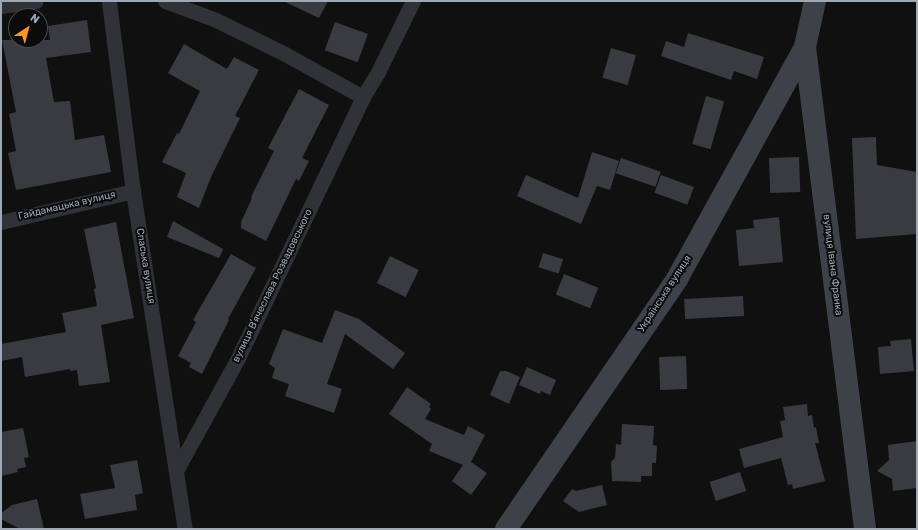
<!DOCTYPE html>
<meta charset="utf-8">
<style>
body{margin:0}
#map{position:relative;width:918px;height:530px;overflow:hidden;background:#101011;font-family:Rubik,sans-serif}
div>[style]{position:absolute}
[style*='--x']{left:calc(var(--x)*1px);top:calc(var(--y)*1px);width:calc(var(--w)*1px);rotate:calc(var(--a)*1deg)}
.building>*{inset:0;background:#3a3b40;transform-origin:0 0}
.street>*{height:15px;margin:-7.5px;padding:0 7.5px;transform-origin:7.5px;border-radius:7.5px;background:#313237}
.secondary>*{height:22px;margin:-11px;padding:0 11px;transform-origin:11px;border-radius:11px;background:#3e4147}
span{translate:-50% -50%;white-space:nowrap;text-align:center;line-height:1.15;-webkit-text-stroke:4px #0b0b0c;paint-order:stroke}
.street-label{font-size:10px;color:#a0a8b4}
.frame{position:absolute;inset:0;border:2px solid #a0a8b4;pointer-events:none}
.north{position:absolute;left:8px;top:8px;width:40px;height:40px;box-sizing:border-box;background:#0b0b0c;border:1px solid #474a4f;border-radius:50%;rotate:36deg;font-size:11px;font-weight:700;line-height:16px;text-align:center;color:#a0a8b4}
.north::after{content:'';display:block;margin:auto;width:14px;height:18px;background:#ff961a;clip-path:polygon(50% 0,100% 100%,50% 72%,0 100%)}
</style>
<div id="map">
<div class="building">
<div style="clip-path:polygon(283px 1px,328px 1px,319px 18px)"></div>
<div style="clip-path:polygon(87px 20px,91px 52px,46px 58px,54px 102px,70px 101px,75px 140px,104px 135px,111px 172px,16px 190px,8px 153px,16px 151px,9px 114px,16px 112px,2px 40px,50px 40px,48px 26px)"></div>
<div style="left:335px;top:22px;width:35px;height:30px;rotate:20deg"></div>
<div style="clip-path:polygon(688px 33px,764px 57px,757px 79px,734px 71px,731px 80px,661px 56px,666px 41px,684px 47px)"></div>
<div style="clip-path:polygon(184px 44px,227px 69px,234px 57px,259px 70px,235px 116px,240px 118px,211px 177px,199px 208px,177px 197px,186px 173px,162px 162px,177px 133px,179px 134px,200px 91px,168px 73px)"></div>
<div style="left:611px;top:48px;width:26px;height:31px;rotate:16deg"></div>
<div style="clip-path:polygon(299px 89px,329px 105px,302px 158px,309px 161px,299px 181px,296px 179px,266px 241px,241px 228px,241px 222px,252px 198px,251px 197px,274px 151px,268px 148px)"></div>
<div style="left:706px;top:96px;width:19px;height:50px;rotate:16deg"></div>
<div style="clip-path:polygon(876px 137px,877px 165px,917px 172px,917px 234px,856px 239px,852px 138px)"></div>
<div style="clip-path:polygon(592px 152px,619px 161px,610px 190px,597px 186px,581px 224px,517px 196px,526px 175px,578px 198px)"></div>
<div style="left:799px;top:157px;width:35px;height:30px;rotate:88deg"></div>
<div style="left:621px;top:158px;width:42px;height:16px;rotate:19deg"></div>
<div style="left:661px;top:175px;width:35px;height:19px;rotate:20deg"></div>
<div style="clip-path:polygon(779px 217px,783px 262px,739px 266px,736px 230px,754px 228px,753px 220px)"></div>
<div style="clip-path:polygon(173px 221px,223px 249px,219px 258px,167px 237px)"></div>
<div style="clip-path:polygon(116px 222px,134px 318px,101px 325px,110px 382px,79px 386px,77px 370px,70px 371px,70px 369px,25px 377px,22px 357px,1px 361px,1px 344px,66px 332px,62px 313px,97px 306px,94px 289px,96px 288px,84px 229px)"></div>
<div style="left:543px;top:253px;width:21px;height:15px;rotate:17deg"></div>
<div style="clip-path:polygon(231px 254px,256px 268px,228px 319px,229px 320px,202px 374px,189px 367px,191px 363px,178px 356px,196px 322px,193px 320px)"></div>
<div style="left:390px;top:256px;width:32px;height:30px;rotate:26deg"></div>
<div style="left:564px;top:274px;width:37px;height:22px;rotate:22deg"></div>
<div style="left:743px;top:296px;width:20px;height:59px;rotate:87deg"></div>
<div style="clip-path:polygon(335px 310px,359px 319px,405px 353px,393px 369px,345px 334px,327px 384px,342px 389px,334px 413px,285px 396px,289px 384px,272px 378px,275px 368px,269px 364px,283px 329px,322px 343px)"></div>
<div style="clip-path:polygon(911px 339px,914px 371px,880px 374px,878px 347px,891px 346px,890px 341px)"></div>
<div style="left:686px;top:356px;width:33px;height:27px;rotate:88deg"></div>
<div style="clip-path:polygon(527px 367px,556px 380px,550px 395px,541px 391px,540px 394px,519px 385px)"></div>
<div style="clip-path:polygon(500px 371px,506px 371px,520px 377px,509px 404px,490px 395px)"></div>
<div style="clip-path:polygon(407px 387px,431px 404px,429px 407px,431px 409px,425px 419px,464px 435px,468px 426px,485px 435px,471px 462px,487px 473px,471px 495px,452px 481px,463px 465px,429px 451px,432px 444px,389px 414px)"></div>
<div style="clip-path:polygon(807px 404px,808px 416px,812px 415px,814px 428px,816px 427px,819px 443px,815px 443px,825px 481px,793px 489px,792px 484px,788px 485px,781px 458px,744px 468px,739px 449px,783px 437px,780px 421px,785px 420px,783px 407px)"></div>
<div style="clip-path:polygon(622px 424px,654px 426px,653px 445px,657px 446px,656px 463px,652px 463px,652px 476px,641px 476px,641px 482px,612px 481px,611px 462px,615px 458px,616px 444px,621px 445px)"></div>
<div style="clip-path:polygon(23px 428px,29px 457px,24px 458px,26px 467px,17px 469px,18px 472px,1px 476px,1px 432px)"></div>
<div style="clip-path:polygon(917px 441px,917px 488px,893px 491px,892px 479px,877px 471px,889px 460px,888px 445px)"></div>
<div style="clip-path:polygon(137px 460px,143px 493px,135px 495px,137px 510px,85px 519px,80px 494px,115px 488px,110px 465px)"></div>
<div style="left:740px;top:472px;width:20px;height:32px;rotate:72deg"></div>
<div style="clip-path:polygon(602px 485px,607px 505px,579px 512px,563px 501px,572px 489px,576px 491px)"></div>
<div style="clip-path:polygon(37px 499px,44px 529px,20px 529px,1px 519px,1px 513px,12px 505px)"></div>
</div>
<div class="street">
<div style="--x:165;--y:1;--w:54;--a:20.4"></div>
<div style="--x:216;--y:20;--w:77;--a:26.2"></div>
<div style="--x:285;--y:54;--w:89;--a:28.9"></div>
<div style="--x:109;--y:2;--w:191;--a:82.8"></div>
<div style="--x:133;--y:191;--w:342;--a:81.3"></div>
<div style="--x:1;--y:6;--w:35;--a:-8"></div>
<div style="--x:1;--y:222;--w:136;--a:-13.2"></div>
<div style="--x:176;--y:471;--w:127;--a:-61.2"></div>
<div style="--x:237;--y:360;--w:292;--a:-64.4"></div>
<div style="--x:363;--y:97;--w:29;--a:-59"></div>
<div style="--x:378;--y:72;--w:79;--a:-63.8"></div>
</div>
<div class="secondary">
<div style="--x:815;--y:1;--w:47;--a:102.3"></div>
<div style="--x:805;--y:47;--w:486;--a:82.9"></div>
<div style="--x:506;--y:529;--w:303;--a:-55.6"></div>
<div style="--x:677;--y:279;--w:265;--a:-61.1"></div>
</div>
<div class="street-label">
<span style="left:67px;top:206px;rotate:-13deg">Гайдамацька вулиця</span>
<span style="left:832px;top:265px;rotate:83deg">вулиця Івана Франка</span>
<span style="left:145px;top:266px;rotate:81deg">Спаська вулиця</span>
<span style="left:273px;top:286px;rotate:-64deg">вулиця Вʼячеслава Розвадовського</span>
<span style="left:665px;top:294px;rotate:-57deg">Українська вулиця</span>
</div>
<div class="frame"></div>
<div class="north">N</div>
</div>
